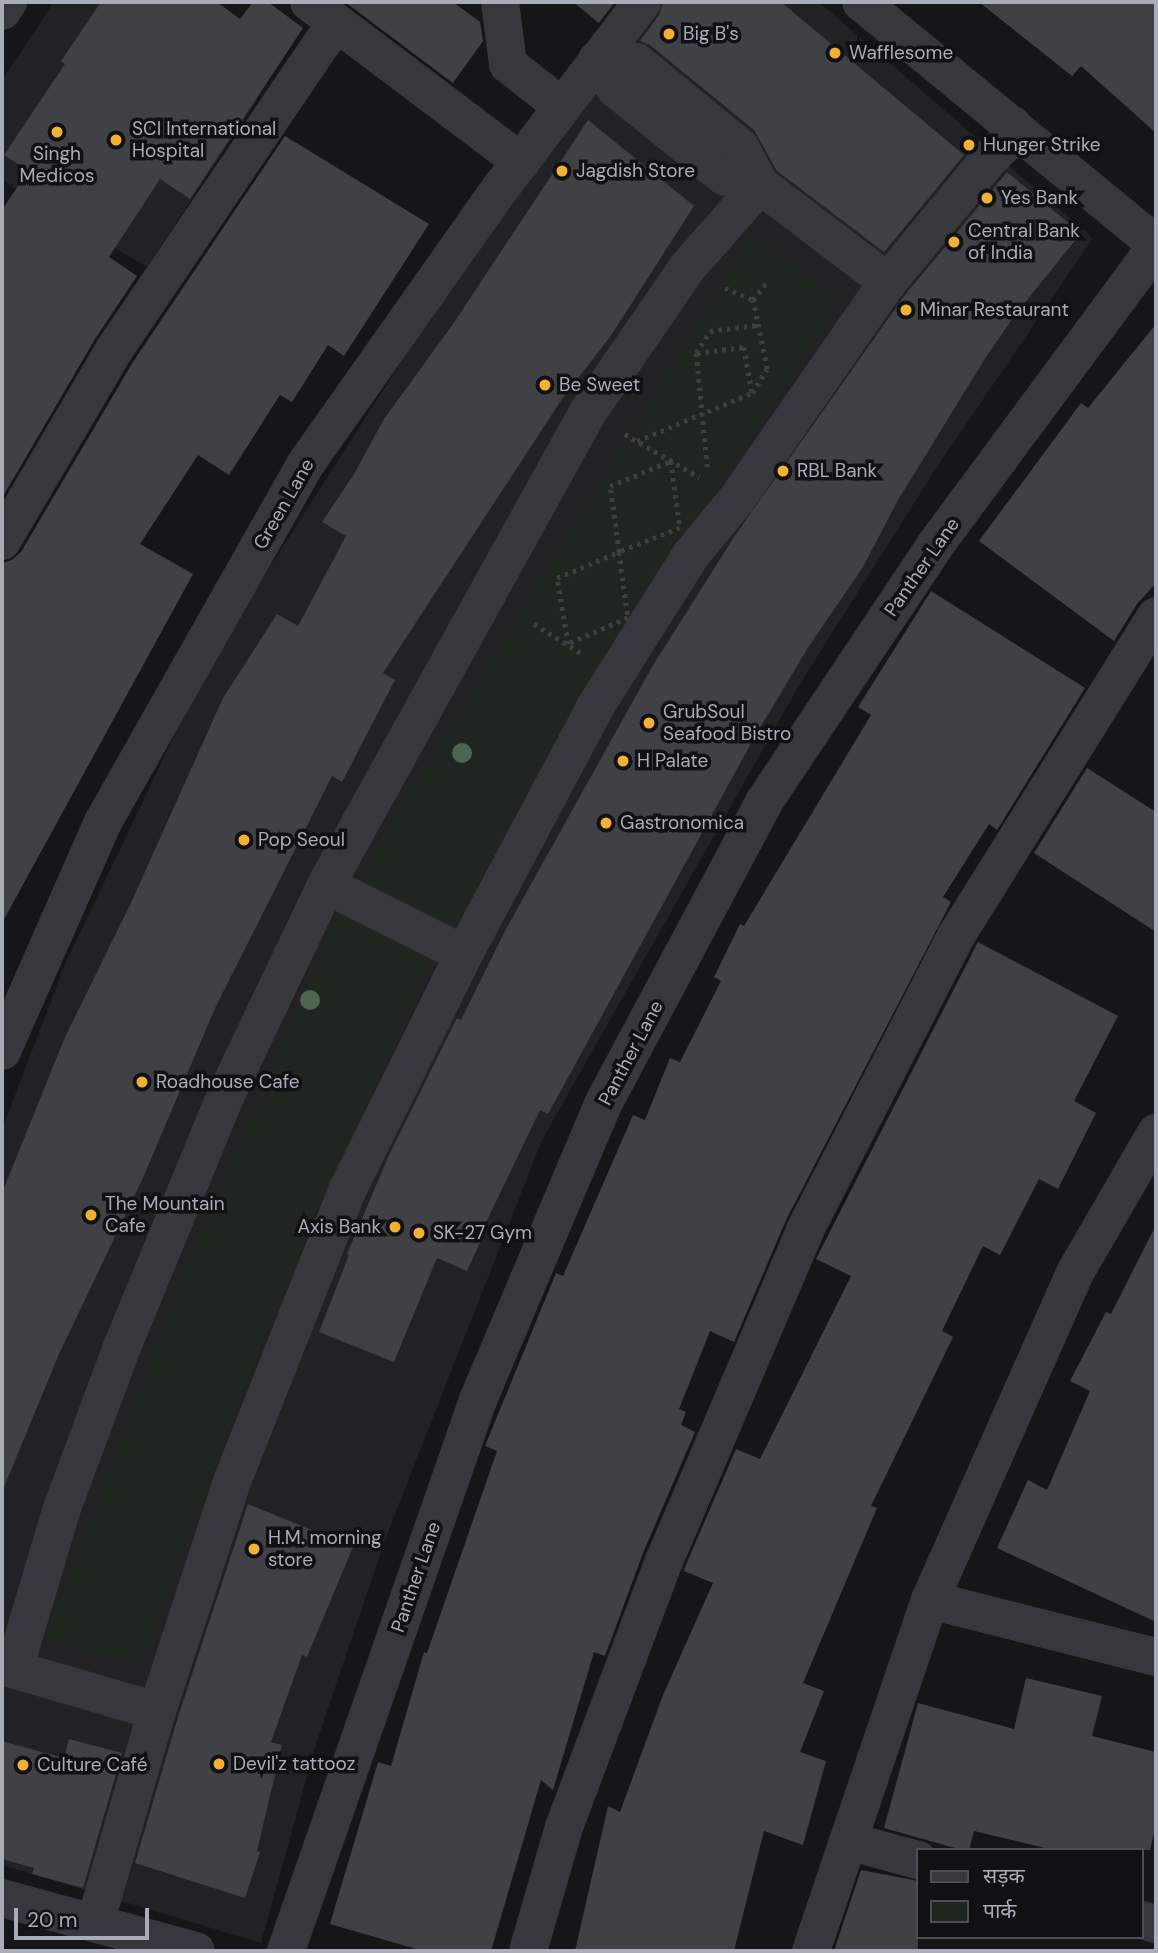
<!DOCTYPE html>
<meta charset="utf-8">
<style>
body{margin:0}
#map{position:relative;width:1158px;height:1953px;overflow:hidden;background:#161618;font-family:"DM Sans","Noto Sans Devanagari",sans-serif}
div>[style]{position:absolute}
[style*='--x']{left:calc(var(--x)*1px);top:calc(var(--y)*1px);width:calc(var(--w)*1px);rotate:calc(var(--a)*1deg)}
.built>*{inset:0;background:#222225}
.green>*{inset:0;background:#1e261f}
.building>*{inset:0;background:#404145}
.path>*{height:4.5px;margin-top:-2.25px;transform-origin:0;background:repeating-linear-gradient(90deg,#3d3f44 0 3.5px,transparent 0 8.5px)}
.minor>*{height:38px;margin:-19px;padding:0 19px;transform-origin:19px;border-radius:19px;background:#37383d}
.trees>*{width:20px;height:20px;margin:-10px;border-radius:50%;background:#506452}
.dots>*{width:19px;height:19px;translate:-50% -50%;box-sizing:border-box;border:4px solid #111113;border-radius:50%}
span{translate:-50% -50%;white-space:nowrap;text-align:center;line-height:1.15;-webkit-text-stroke:7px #111113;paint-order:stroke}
.poi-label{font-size:19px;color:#a8adb8}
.left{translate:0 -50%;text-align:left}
.right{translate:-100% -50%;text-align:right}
.street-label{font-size:19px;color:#a8adb8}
.frame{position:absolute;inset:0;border:4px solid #a8adb8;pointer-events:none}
.legend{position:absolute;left:916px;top:1848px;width:228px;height:91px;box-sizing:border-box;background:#111113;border:2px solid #4d4f55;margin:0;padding:9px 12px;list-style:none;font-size:21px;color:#a8adb8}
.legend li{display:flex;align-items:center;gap:14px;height:35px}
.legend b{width:35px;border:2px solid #4d4f55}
.scale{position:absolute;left:14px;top:1908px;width:135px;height:32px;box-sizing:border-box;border:4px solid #a8adb8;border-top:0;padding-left:9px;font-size:21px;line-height:24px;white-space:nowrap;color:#a8adb8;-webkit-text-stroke:5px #111113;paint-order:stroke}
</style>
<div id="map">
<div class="built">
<div style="clip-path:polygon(54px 2px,112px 2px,258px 99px,147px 267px,2px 180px,2px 80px)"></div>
<div style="clip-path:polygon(664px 2px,819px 2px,1093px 238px,937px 467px,801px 682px,542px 1140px,386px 1537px,316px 1744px,261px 1943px,2px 1865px,2px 1129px,66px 962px,211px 659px,480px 239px)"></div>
</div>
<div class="green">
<div style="clip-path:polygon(751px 234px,839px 300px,618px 651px,453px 933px,358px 879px,723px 286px)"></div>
<div style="clip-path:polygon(341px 909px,433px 952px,265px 1335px,139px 1665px,46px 1640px,191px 1256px)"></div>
</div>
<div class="building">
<div style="clip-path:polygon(101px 2px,217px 2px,240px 19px,253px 2px,268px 2px,303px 28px,190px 199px,160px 179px,109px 257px,137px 276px,95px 339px,2px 498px,2px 210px,28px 171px,4px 155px,65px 64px,61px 61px)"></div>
<div style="clip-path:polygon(345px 2px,453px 2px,480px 22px,483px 41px,453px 83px)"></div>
<div style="clip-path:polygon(573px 2px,615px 2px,599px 23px)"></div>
<div style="clip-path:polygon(663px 2px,781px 2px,964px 155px,884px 252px,777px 171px,754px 130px,650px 45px,640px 41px,659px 15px)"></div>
<div style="clip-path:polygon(979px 2px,1156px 2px,1156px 133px,1081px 66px,1072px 76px)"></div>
<div style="clip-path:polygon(588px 120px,694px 206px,610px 337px,562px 399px,383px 673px,395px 680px,342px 782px,332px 776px,216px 1006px,142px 1180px,59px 1354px,2px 1492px,2px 1193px,65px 1037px,130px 905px,223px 698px,277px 614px,298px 626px,346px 536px,322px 522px,354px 474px,384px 419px,453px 324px)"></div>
<div style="clip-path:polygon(285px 136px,429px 224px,344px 356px,328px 345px,292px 402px,280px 395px,229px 475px,198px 455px,140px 544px,193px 574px,2px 923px,2px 563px,12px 560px,21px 552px,133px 362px)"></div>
<div style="clip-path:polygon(1007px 172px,1081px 233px,1015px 315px,986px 357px,898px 500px,863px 567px,809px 646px,754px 738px,548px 1114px,540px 1110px,481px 1233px,484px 1234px,467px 1271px,437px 1258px,394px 1362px,319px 1332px,349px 1255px,347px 1254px,389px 1155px,457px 1018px,461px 1020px,506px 929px,652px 667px,734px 537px,905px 295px)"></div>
<div style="clip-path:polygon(1156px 324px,1156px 583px,1137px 604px,1114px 641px,979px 541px,1081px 403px,1088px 408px)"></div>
<div style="clip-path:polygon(931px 591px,1085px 688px,997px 830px,989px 824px,943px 897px,951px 902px,786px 1220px,734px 1342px,710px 1331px,679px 1409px,686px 1412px,681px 1425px,695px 1432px,643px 1553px,605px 1656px,594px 1652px,553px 1790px,541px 1780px,491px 1951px,423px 1951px,330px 1924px,378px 1762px,391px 1766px,424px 1652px,427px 1653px,497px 1451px,485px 1446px,556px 1273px,563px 1276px,633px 1115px,645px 1120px,670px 1058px,680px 1062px,721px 981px,714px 977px,740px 924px,744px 926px,871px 715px,858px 707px)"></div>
<div style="clip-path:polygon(1087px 768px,1156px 812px,1156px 932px,1034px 853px)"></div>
<div style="clip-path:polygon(978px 942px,1118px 1016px,1074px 1101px,1096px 1113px,1058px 1189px,1039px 1179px,1000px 1255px,983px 1246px,942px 1331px,953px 1337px,871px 1506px,877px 1508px,803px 1683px,824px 1691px,800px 1752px,826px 1761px,803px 1845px,764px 1831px,734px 1951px,575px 1951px,608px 1806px,620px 1812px,663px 1695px,713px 1583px,684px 1571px,685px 1567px,736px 1449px,760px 1459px,851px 1276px,816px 1259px)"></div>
<div style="clip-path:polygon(1156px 1225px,1156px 1622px,997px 1548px,1028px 1480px,1047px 1490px,1090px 1391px,1070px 1381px,1106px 1312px,1111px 1314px)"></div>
<div style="clip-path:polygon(248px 1504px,353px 1547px,307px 1657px,302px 1655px,271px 1742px,282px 1745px,257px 1851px,260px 1852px,245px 1898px,135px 1863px,178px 1717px)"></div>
<div style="clip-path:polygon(1026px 1678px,1102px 1696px,1092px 1736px,1156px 1752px,1156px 1824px,1150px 1850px,1053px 1850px,974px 1831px,969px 1850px,962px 1850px,884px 1828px,918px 1703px,1014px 1729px)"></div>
<div style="clip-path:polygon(69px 1739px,122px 1753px,83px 1888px,32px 1874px,34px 1868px,2px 1859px,2px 1741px,64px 1758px)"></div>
<div style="clip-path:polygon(861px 1870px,918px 1881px,918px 1951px,834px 1951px)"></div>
</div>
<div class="path">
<div style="--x:725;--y:288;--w:30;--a:23"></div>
<div style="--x:753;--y:300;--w:25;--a:-53"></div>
<div style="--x:697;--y:353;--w:47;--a:-7.3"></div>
<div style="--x:744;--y:347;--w:46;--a:79.9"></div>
<div style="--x:625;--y:434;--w:86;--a:30.2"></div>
<div style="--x:637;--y:441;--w:125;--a:-22.7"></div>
<div style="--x:752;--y:393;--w:28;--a:-58"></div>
<div style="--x:767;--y:369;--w:70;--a:-101.5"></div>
<div style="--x:671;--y:461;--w:68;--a:82.3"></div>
<div style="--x:680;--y:528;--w:66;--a:158.5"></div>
<div style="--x:619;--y:552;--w:67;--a:-97.8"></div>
<div style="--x:610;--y:486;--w:66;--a:-22.3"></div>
<div style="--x:707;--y:467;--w:115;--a:-95.5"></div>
<div style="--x:696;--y:353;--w:26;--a:-58"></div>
<div style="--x:710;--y:331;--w:48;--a:-7.1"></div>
<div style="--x:619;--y:552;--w:67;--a:82.2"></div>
<div style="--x:628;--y:618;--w:65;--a:156.6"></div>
<div style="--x:568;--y:644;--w:67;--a:-99.5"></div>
<div style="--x:557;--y:578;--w:67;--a:-22.8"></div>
<div style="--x:534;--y:624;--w:55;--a:31.7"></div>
</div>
<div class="minor">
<div style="--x:309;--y:2;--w:266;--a:37"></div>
<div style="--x:500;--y:2;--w:63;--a:82.6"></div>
<div style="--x:508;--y:64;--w:69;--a:38.5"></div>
<div style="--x:861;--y:2;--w:382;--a:39.4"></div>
<div style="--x:2;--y:11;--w:11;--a:-56"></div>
<div style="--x:597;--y:60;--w:35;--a:57"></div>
<div style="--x:616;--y:89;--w:139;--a:38.9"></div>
<div style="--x:724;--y:176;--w:37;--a:14"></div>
<div style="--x:760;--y:185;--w:161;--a:37.2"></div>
<div style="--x:597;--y:60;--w:39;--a:3"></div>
<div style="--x:636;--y:62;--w:134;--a:39.3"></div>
<div style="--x:740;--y:147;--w:43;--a:62.2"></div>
<div style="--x:2;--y:541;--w:221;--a:-59.6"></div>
<div style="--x:114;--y:350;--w:371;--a:-55.9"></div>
<div style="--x:322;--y:43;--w:23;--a:-50"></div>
<div style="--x:326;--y:885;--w:154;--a:26.6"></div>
<div style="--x:2;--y:1051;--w:250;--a:-66.2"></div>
<div style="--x:103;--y:822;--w:414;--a:-60.5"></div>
<div style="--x:307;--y:462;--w:338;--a:-54.8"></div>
<div style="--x:502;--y:186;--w:231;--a:-52.7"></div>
<div style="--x:930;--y:1600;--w:233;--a:14.2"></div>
<div style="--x:2;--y:1666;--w:161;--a:16.2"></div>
<div style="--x:157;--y:1711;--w:221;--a:106.3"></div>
<div style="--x:14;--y:1669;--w:165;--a:-73.4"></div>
<div style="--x:61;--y:1511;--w:175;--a:-69.6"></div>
<div style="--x:122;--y:1347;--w:270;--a:-67.6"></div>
<div style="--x:225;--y:1097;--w:235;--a:-64.5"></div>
<div style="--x:326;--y:885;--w:541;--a:-61.02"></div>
<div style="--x:588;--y:412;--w:175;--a:-55.5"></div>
<div style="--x:687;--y:268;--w:111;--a:-48.7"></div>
<div style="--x:157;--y:1711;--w:244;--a:-71.9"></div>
<div style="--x:233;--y:1479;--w:308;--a:-68.4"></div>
<div style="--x:346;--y:1193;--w:267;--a:-63.7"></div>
<div style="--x:464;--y:954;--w:283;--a:-62"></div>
<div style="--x:597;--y:704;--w:176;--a:-57.8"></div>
<div style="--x:691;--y:555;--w:72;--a:-50.6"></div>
<div style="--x:737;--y:499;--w:264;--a:-55.2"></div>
<div style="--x:888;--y:282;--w:161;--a:-50.6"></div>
<div style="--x:990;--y:158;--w:22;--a:-43"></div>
<div style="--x:1006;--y:143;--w:19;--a:-69"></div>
<div style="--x:848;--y:1841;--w:73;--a:15.2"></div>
<div style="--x:2;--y:1898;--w:201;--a:15.3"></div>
<div style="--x:1142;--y:1920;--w:15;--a:16"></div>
<div style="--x:286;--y:1951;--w:583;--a:-70.79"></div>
<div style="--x:478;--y:1400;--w:321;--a:-67.1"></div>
<div style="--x:603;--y:1104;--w:342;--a:-61.9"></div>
<div style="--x:764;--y:802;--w:310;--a:-56.3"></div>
<div style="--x:936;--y:544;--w:370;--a:-53.5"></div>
<div style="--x:528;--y:1951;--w:129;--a:-73.8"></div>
<div style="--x:564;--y:1827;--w:286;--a:-69.4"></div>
<div style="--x:665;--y:1559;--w:358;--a:-66.9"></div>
<div style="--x:805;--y:1230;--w:331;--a:-62.8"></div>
<div style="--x:956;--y:936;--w:377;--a:-58"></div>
<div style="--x:811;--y:1951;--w:371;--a:-71.3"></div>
<div style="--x:930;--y:1600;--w:360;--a:-66.1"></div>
<div style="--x:1076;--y:1271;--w:160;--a:-59.9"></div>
</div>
<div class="trees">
<div style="left:462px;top:753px"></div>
<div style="left:310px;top:1000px"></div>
</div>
<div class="dots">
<div style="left:669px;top:34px;background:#f2b134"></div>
<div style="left:835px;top:53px;background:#f2b134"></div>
<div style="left:57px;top:132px;background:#f2b134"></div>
<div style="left:116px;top:140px;background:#f2b134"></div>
<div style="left:969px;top:145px;background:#f2b134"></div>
<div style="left:562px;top:171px;background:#f2b134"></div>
<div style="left:987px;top:198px;background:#f2b134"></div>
<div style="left:954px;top:242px;background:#f2b134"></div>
<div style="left:906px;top:310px;background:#f2b134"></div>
<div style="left:545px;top:385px;background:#f2b134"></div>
<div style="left:783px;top:471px;background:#f2b134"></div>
<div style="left:649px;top:723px;background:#f2b134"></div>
<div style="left:623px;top:761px;background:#f2b134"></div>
<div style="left:606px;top:823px;background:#f2b134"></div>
<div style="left:244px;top:840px;background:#f2b134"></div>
<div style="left:142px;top:1082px;background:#f2b134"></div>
<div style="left:91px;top:1215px;background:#f2b134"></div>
<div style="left:395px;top:1227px;background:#f2b134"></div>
<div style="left:419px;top:1233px;background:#f2b134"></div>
<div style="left:254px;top:1549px;background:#f2b134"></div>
<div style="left:219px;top:1764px;background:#f2b134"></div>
<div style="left:23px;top:1765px;background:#f2b134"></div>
</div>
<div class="poi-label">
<span class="left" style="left:683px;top:34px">Big B's</span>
<span class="left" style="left:849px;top:53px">Wafflesome</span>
<span class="left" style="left:132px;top:140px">SCI International<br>Hospital</span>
<span class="left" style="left:983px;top:145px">Hunger Strike</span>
<span style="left:57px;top:165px">Singh<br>Medicos</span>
<span class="left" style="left:576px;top:171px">Jagdish Store</span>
<span class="left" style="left:1001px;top:198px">Yes Bank</span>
<span class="left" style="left:968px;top:242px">Central Bank<br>of India</span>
<span class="left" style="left:920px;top:310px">Minar Restaurant</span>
<span class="left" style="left:559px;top:385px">Be Sweet</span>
<span class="left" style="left:797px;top:471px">RBL Bank</span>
<span class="left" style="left:663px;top:723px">GrubSoul<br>Seafood Bistro</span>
<span class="left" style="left:637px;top:761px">H Palate</span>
<span class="left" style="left:620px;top:823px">Gastronomica</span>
<span class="left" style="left:258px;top:840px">Pop Seoul</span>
<span class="left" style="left:156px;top:1082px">Roadhouse Cafe</span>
<span class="left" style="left:105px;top:1215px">The Mountain<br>Cafe</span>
<span class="right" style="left:381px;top:1227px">Axis Bank</span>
<span class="left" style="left:433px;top:1233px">SK-27 Gym</span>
<span class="left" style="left:268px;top:1549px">H.M. morning<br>store</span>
<span class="left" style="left:233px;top:1764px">Devil'z tattooz</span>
<span class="left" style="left:37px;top:1765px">Culture Café</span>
</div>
<div class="street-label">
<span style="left:284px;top:504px;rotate:-60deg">Green Lane</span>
<span style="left:922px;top:567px;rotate:-55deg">Panther Lane</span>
<span style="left:631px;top:1053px;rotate:-62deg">Panther Lane</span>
<span style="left:416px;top:1577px;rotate:-71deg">Panther Lane</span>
</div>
<div class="frame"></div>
<ul class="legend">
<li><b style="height:9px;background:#37383d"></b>सड़क</li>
<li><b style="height:19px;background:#1e261f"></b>पार्क</li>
</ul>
<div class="scale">20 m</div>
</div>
